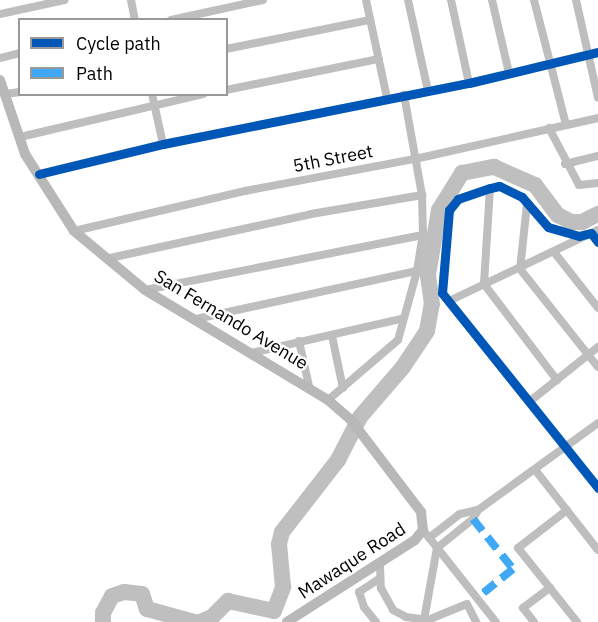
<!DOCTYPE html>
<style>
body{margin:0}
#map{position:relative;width:598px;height:622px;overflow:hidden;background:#fff;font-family:"IBM Plex Sans",sans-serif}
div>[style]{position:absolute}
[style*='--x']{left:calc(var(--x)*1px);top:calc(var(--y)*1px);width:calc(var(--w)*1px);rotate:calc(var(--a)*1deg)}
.river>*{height:16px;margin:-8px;padding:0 8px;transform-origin:8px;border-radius:8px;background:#bfbfbf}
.street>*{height:8px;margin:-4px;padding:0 4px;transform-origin:4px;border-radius:4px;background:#bebebe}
.secondary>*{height:10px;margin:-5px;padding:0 5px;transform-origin:5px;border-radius:5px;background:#b8b8b8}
.quiet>*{height:8px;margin-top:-4px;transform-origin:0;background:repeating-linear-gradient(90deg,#3fa9f5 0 15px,transparent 0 23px)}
.cycleway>*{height:9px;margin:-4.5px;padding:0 4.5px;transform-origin:4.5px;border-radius:4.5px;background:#0057b8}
span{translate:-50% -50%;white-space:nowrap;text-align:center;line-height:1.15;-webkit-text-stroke:4.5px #fff;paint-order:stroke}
.street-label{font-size:18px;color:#000}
.legend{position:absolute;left:18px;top:18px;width:210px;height:78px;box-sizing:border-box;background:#fff;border:2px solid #999;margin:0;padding:8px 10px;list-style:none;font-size:18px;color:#000}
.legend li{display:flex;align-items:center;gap:12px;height:30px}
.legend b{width:30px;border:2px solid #999}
</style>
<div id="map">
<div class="river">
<div style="--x:103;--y:622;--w:9;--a:-90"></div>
<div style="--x:103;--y:613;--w:19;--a:-62"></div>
<div style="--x:112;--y:596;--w:13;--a:-18"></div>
<div style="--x:124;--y:592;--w:18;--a:6"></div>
<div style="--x:142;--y:594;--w:16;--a:72"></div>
<div style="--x:147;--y:609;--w:50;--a:15.2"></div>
<div style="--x:200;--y:622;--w:13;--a:-23"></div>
<div style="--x:212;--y:617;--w:23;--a:-45"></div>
<div style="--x:228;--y:601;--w:47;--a:12.3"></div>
<div style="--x:274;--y:611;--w:26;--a:-69"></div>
<div style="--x:283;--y:587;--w:43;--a:-95.3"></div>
<div style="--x:279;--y:544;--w:12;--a:-76"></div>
<div style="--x:282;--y:532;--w:91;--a:-52.1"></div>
<div style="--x:338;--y:460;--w:48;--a:-62.9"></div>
<div style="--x:360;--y:417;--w:66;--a:-49.3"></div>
<div style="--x:403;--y:367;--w:43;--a:-56.3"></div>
<div style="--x:427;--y:331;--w:27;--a:-80"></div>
<div style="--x:432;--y:304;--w:29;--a:-98"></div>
<div style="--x:428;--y:275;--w:66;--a:-80.4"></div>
<div style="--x:439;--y:210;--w:44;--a:-58.1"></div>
<div style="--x:462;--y:173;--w:33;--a:-11"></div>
<div style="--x:494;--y:167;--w:45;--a:23.7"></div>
<div style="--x:535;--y:185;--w:38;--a:53"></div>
<div style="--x:558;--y:215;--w:15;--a:28"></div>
<div style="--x:571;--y:222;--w:11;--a:0"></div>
<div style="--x:582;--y:222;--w:18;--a:-27"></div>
</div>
<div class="street">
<div style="--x:131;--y:0;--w:20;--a:79"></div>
<div style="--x:366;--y:0;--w:100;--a:77.9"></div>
<div style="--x:408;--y:0;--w:93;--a:77.6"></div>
<div style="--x:451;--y:0;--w:85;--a:77.8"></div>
<div style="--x:492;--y:0;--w:75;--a:76.9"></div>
<div style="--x:534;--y:0;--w:129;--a:75.6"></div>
<div style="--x:576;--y:0;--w:100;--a:77.3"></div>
<div style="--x:0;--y:14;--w:66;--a:-12.2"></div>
<div style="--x:171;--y:20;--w:94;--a:-12.3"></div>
<div style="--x:226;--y:49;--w:147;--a:-11.4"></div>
<div style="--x:0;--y:58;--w:21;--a:-14"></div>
<div style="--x:226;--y:90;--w:156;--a:-11.5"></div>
<div style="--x:6;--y:94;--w:14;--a:-8"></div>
<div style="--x:152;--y:94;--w:51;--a:77.6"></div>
<div style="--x:549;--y:128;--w:64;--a:62.2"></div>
<div style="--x:579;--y:185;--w:19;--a:-6"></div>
<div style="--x:20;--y:137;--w:188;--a:-13.2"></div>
<div style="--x:565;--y:164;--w:34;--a:-14"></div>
<div style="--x:39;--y:174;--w:128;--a:-13.6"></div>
<div style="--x:163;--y:144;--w:312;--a:-11.3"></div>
<div style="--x:469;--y:83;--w:133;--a:-13.5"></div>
<div style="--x:490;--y:188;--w:96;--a:93.6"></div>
<div style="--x:484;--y:284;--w:121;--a:52.8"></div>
<div style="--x:527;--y:204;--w:65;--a:96.1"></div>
<div style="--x:520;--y:269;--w:125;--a:51.5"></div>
<div style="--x:74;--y:231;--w:176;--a:-13.2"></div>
<div style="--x:245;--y:191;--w:173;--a:-10.7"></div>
<div style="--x:415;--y:159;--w:188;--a:-12.6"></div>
<div style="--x:598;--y:242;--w:11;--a:-128"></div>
<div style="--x:591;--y:233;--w:12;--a:166"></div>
<div style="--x:579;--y:236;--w:32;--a:-164"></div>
<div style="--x:548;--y:227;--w:40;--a:-131"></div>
<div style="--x:522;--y:197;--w:25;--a:-154"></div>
<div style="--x:499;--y:186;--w:9;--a:167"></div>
<div style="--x:490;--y:188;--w:34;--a:161"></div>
<div style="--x:458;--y:199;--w:14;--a:129"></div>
<div style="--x:449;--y:210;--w:83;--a:94.8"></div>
<div style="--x:442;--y:293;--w:250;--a:51.3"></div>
<div style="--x:554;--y:252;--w:71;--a:51.8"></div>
<div style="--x:110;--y:258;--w:206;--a:-12.3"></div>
<div style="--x:311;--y:214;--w:113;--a:-9.7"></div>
<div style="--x:145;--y:290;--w:283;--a:-11.2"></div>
<div style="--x:449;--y:301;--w:165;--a:-25.5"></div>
<div style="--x:196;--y:319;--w:226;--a:-12.3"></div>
<div style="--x:332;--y:336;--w:53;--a:78.1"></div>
<div style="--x:299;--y:341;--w:46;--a:77.5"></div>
<div style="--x:251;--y:353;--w:154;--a:-12.8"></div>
<div style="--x:328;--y:400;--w:92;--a:-40.6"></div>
<div style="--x:398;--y:340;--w:72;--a:-74.6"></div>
<div style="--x:417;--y:271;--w:36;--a:-81"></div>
<div style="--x:423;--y:235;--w:40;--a:-91.4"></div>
<div style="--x:422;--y:195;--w:102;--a:-100.2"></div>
<div style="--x:529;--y:402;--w:88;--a:-38.6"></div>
<div style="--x:536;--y:471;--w:100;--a:51.9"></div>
<div style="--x:567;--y:510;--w:62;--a:142.2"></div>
<div style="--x:518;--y:548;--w:95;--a:51.4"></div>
<div style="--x:423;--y:530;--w:117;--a:51.6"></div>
<div style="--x:429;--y:538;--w:39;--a:-38"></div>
<div style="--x:460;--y:514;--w:18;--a:-13"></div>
<div style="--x:380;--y:565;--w:23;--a:88"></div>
<div style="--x:381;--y:588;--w:25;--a:61"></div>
<div style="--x:393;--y:610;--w:15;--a:28"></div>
<div style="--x:406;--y:617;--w:22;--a:8"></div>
<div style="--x:428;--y:620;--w:42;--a:-22.3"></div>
<div style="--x:467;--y:604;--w:20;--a:63"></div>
<div style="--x:424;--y:620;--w:73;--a:-79.8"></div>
<div style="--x:437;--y:548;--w:46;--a:-38.9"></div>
<div style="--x:473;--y:519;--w:10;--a:-61"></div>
<div style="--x:478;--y:510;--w:148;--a:-35.9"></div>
<div style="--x:376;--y:622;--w:19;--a:-129"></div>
<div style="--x:364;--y:607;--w:16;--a:-108"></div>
<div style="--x:359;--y:592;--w:24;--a:-33"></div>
<div style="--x:534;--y:622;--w:18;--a:-128"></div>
<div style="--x:523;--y:608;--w:34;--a:-37"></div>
</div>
<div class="secondary">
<div style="--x:0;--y:80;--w:78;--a:71.3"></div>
<div style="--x:25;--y:154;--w:91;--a:57.5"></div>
<div style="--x:74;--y:231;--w:92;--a:39.7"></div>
<div style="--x:145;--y:290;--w:214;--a:31"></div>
<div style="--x:328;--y:400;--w:30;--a:41"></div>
<div style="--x:351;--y:420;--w:116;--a:52.7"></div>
<div style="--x:421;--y:512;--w:18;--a:84"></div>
<div style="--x:423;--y:530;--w:13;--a:129"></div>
<div style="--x:415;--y:540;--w:152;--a:147.4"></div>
</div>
<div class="quiet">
<div style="--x:473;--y:519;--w:64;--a:51.3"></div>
<div style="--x:513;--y:569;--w:46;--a:141.1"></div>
</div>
<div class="cycleway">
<div style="--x:39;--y:174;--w:128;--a:-13.6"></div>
<div style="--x:163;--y:144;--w:312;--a:-11.3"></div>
<div style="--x:469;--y:83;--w:133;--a:-13.5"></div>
<div style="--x:598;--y:242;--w:11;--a:-128"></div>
<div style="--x:591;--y:233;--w:12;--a:166"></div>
<div style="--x:579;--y:236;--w:32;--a:-164"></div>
<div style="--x:548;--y:227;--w:40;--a:-131"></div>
<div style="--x:522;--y:197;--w:25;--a:-154"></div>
<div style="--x:499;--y:186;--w:9;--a:167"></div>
<div style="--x:490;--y:188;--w:34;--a:161"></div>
<div style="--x:458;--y:199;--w:14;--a:129"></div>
<div style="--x:449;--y:210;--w:83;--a:94.8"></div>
<div style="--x:442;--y:293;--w:250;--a:51.3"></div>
</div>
<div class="street-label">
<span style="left:333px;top:159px;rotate:-11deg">5th Street</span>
<span style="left:231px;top:320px;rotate:31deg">San Fernando Avenue</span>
<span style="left:352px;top:561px;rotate:-33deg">Mawaque Road</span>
</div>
<ul class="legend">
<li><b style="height:8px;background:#0057b8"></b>Cycle path</li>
<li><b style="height:8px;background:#3fa9f5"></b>Path</li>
</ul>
</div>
